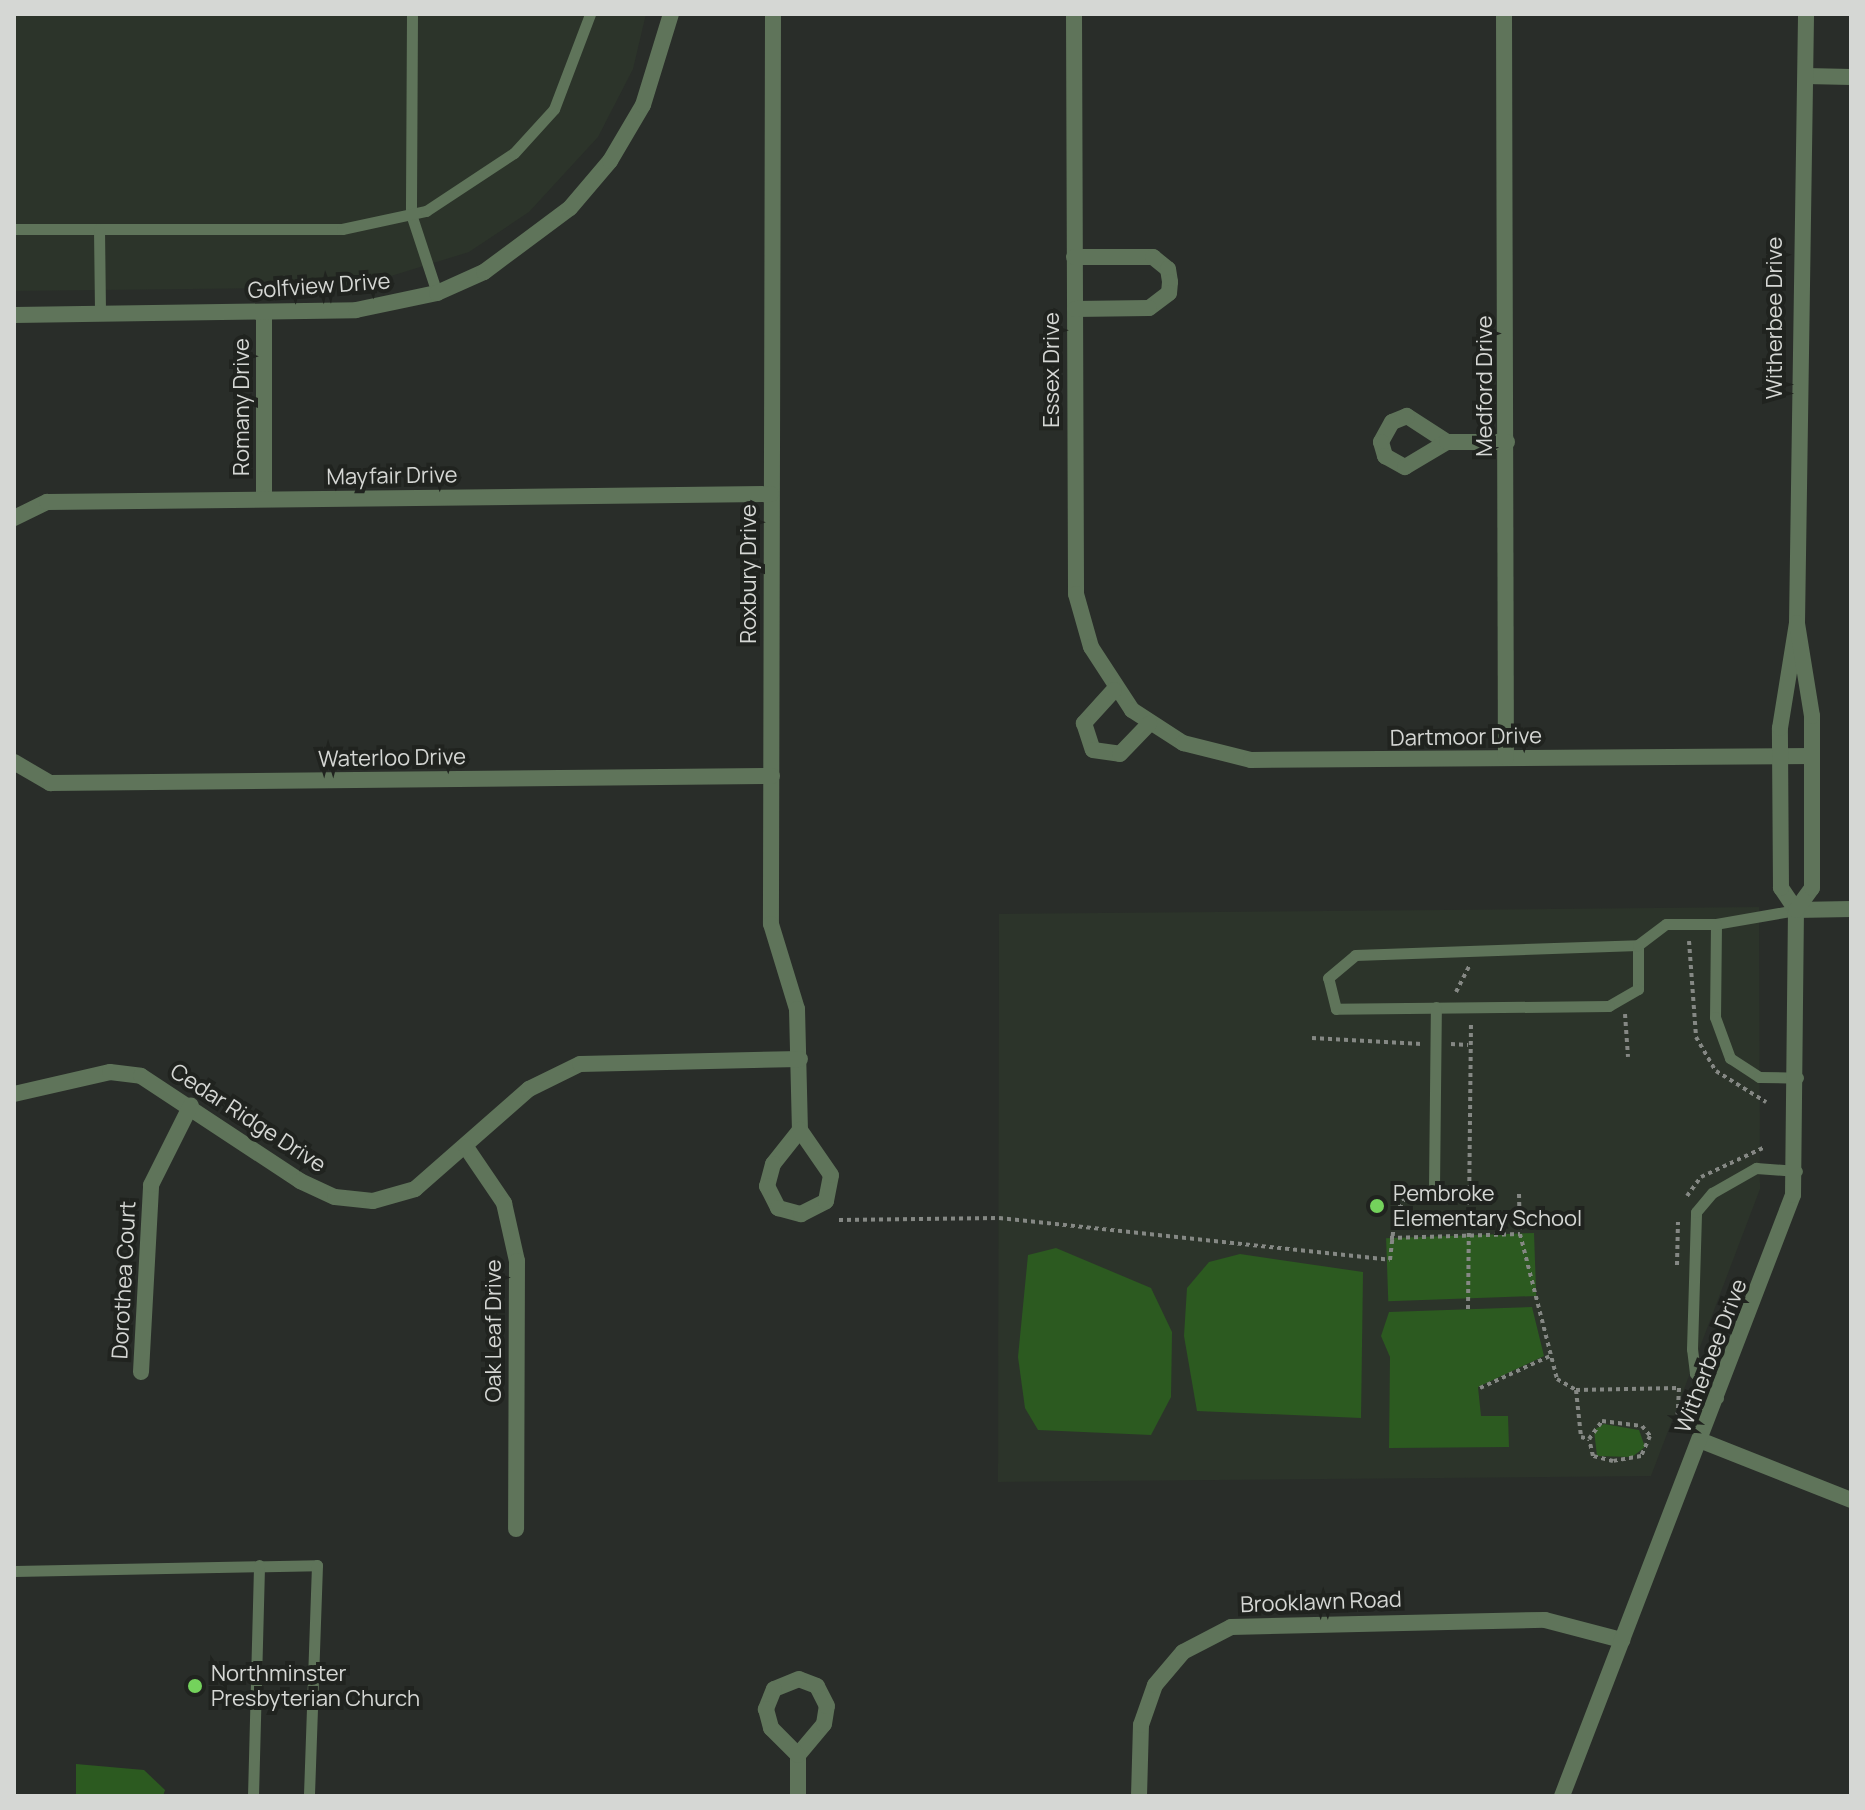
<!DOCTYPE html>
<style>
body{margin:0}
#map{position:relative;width:1865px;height:1810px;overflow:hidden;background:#292d29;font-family:Manrope,sans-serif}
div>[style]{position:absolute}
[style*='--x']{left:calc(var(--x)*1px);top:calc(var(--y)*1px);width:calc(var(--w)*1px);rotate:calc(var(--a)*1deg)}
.built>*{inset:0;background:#2c342a}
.green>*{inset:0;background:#2c5a20;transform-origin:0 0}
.path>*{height:4px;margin-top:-2px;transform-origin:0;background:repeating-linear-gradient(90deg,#858884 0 4px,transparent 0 8px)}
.service>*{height:11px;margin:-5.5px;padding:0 5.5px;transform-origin:5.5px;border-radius:5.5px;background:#5f745a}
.minor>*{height:16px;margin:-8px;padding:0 8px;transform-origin:8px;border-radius:8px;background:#5f745a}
.dots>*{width:22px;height:22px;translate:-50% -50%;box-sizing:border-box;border:4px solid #20231f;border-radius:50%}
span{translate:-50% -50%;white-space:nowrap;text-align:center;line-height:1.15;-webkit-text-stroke:8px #20231f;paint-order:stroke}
.street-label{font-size:22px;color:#d5d7d4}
.poi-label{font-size:22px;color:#d5d7d4}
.left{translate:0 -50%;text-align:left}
.frame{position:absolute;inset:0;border:16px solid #d5d7d4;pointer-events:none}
</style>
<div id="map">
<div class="built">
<div style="clip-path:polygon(14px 14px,646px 14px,633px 69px,598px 137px,529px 212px,469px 252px,355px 287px,14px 291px)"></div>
<div style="clip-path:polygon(1759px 907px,1760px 1189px,1651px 1476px,998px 1482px,999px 914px)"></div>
</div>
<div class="green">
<div style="left:1534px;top:1233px;width:63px;height:148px;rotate:88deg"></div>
<div style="clip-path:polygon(1056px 1248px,1151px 1288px,1172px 1332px,1171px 1397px,1151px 1435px,1038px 1430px,1025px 1408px,1018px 1357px,1028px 1255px)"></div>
<div style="clip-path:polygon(1240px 1254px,1363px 1272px,1361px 1418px,1197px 1411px,1184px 1336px,1187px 1288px,1209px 1262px)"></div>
<div style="clip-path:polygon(1532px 1307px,1544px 1356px,1478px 1387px,1481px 1416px,1508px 1416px,1509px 1447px,1389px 1448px,1390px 1357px,1381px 1336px,1389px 1312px)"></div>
<div style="clip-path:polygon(1604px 1424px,1639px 1430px,1645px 1447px,1632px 1457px,1597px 1456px,1594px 1430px)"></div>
<div style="clip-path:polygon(76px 1764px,144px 1770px,165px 1790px,163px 1796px,76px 1796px)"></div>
</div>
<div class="path">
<div style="--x:1689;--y:941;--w:96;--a:85.8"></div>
<div style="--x:1696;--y:1037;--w:39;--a:60"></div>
<div style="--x:1716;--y:1071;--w:59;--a:31.8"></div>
<div style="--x:1456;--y:992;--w:31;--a:-63"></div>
<div style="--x:1625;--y:1014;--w:43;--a:86"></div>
<div style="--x:1312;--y:1038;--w:110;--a:3.1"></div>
<div style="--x:1451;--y:1044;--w:17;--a:3"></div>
<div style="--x:1519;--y:1194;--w:40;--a:88.6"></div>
<div style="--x:1520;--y:1234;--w:150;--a:75.7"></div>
<div style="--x:1557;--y:1379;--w:22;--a:30"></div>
<div style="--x:1576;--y:1390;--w:103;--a:-1.1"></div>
<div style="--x:1679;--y:1388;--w:33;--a:93"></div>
<div style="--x:1687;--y:1196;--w:24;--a:-54"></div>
<div style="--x:1701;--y:1177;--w:71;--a:-25.1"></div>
<div style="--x:839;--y:1220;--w:160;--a:-0.7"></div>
<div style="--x:999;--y:1218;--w:393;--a:6.1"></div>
<div style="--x:1390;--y:1260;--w:45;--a:-83.7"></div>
<div style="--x:1395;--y:1215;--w:28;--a:-60"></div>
<div style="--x:1409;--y:1191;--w:10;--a:-6"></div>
<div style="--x:1390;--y:1238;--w:130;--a:-1.8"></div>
<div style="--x:1677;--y:1265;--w:43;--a:-88.7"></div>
<div style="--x:1468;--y:1309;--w:285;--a:-89.4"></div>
<div style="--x:1480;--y:1388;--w:77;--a:-24.6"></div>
<div style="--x:1576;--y:1390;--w:47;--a:83.9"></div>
<div style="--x:1581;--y:1437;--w:8;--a:14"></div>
<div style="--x:1589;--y:1439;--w:22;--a:-54"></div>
<div style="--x:1602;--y:1421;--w:40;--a:7.1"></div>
<div style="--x:1642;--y:1426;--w:13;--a:51"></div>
<div style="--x:1650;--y:1436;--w:22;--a:114"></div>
<div style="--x:1641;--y:1456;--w:28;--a:170"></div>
<div style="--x:1613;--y:1461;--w:21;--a:-166"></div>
<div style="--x:1593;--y:1456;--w:17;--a:-103"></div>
</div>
<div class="service">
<div style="--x:412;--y:14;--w:200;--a:90.3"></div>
<div style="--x:411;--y:214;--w:83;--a:71.8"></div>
<div style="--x:14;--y:229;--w:328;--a:0"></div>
<div style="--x:342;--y:229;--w:86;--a:-12.1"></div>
<div style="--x:426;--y:211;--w:105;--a:-33.4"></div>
<div style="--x:514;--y:153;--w:59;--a:-47.7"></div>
<div style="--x:554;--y:109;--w:102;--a:-69.2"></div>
<div style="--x:99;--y:229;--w:85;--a:89.3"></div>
<div style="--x:1796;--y:910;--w:81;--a:170.1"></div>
<div style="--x:1716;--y:924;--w:93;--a:90.6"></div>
<div style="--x:1715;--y:1017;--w:44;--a:69.9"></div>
<div style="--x:1730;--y:1058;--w:35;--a:33"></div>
<div style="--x:1759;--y:1077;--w:39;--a:1"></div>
<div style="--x:1638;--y:945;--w:44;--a:90"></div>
<div style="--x:1638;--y:989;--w:34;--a:150"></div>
<div style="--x:1609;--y:1006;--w:273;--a:179.4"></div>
<div style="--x:1336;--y:1009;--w:32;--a:-104"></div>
<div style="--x:1328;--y:978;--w:35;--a:-40"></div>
<div style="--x:1355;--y:955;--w:283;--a:-2"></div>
<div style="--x:1638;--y:945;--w:35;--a:-37"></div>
<div style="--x:1666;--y:924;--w:50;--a:0"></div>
<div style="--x:1434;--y:1188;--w:181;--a:-89.4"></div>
<div style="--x:1718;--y:1398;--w:34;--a:-133"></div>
<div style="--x:1695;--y:1373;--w:24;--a:-97"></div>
<div style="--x:1692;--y:1349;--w:137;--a:-88.3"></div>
<div style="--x:1696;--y:1212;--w:25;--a:-50"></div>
<div style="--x:1712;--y:1193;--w:51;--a:-29.6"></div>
<div style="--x:1756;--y:1168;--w:41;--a:4.2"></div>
<div style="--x:14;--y:1571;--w:303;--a:-1.1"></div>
<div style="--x:317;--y:1565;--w:231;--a:92"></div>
<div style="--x:253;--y:1796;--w:231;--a:-88.5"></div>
</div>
<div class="minor">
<div style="--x:773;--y:14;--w:910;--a:90.13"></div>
<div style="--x:771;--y:924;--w:89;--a:73"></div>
<div style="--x:797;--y:1009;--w:121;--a:88.6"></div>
<div style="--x:800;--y:1130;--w:43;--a:128.5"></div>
<div style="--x:773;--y:1164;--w:23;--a:105"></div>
<div style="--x:767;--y:1186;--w:25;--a:63"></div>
<div style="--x:778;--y:1208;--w:24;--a:15"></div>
<div style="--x:801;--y:1214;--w:28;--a:-27"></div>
<div style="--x:826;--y:1201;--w:26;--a:-79"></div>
<div style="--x:831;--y:1175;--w:55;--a:-124.6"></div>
<div style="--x:1074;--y:14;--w:580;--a:89.8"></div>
<div style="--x:1076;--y:594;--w:55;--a:74.2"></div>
<div style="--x:1091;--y:647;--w:75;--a:56.9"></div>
<div style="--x:1132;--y:710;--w:61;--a:32.9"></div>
<div style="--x:1183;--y:743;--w:70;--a:14"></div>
<div style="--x:1251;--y:760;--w:561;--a:-0.41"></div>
<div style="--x:1504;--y:14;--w:744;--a:89.85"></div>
<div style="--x:1806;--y:76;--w:45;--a:1.3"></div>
<div style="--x:1074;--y:257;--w:79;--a:0"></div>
<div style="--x:1153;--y:257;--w:19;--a:39"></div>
<div style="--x:1168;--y:269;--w:13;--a:81"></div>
<div style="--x:1170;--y:282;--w:11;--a:95"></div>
<div style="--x:1169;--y:293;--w:25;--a:143"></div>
<div style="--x:1149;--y:308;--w:74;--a:179.2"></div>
<div style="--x:264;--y:314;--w:185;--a:90"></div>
<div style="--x:14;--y:315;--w:342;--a:-0.8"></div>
<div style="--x:356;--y:310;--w:83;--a:-11.9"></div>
<div style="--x:437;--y:293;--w:51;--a:-24.1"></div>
<div style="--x:484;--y:272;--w:107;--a:-36.7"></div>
<div style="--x:570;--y:208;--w:62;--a:-49.6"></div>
<div style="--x:610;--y:161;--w:65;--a:-59.5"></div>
<div style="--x:643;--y:105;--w:95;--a:-72.9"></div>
<div style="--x:1447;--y:442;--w:48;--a:-147"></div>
<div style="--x:1407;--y:416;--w:16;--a:158"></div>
<div style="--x:1392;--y:422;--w:23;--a:119"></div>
<div style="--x:1381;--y:442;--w:15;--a:74"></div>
<div style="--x:1385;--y:456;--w:23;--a:29"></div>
<div style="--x:1405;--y:467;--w:49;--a:-30.8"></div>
<div style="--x:1447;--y:442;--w:60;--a:0"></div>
<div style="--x:14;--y:518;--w:37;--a:-26"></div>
<div style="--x:47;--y:502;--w:724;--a:-0.63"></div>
<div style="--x:1114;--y:690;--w:45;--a:132.3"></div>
<div style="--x:1084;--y:723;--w:28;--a:72"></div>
<div style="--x:1093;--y:750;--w:27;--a:8"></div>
<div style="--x:1120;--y:754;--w:42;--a:-46"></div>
<div style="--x:14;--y:762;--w:42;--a:30.3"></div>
<div style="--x:50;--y:783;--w:722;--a:-0.56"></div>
<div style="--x:1796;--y:910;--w:27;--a:-124"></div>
<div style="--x:1781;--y:888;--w:160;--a:-90.4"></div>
<div style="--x:1780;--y:728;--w:106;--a:-80.8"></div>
<div style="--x:1797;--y:623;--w:609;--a:-89.15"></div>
<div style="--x:1796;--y:910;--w:55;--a:-1"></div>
<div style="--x:14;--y:1094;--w:98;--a:-12.9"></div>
<div style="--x:110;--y:1072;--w:31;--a:7"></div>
<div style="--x:141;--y:1076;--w:191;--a:33.4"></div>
<div style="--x:300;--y:1181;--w:38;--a:25"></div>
<div style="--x:335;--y:1197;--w:38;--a:6"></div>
<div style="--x:373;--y:1201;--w:44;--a:-15.9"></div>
<div style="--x:415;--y:1189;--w:152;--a:-41.3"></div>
<div style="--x:529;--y:1089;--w:57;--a:-26.1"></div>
<div style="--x:580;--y:1064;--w:220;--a:-1.3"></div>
<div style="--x:466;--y:1147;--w:68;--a:55.8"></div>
<div style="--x:504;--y:1203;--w:59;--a:77.4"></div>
<div style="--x:517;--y:1261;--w:268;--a:90.2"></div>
<div style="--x:141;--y:1372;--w:187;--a:-86.9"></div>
<div style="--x:151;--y:1185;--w:89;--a:-63.4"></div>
<div style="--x:1702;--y:1441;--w:160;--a:21.6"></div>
<div style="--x:798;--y:1796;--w:41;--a:-90"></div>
<div style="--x:798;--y:1755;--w:40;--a:-50"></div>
<div style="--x:824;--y:1724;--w:18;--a:-81"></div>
<div style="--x:827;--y:1706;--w:22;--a:-117"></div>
<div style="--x:817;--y:1686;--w:19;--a:-159"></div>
<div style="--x:799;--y:1679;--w:27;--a:158"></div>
<div style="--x:774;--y:1689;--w:22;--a:112"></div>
<div style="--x:766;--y:1709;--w:20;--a:75"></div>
<div style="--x:771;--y:1728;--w:38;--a:45"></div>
<div style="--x:1139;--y:1796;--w:71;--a:-88.4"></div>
<div style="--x:1141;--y:1725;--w:42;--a:-70.7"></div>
<div style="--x:1155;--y:1685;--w:43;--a:-49.7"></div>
<div style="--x:1183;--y:1652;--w:54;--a:-27.5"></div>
<div style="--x:1231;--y:1627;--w:314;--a:-1.3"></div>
<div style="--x:1545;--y:1620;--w:80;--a:14.6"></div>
<div style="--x:1562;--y:1796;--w:644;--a:-68.98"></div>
<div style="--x:1793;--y:1195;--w:285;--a:-89.4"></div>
<div style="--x:1796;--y:910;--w:27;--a:-54"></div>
<div style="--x:1812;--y:888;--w:172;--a:-90"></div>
<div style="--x:1812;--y:716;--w:94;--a:-99.2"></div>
</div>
<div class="dots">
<div style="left:1377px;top:1206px;background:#74d25c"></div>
<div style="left:195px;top:1686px;background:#74d25c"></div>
</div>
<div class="street-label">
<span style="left:319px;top:286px;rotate:-4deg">Golfview Drive</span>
<span style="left:1775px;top:318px;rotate:-90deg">Witherbee Drive</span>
<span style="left:1052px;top:370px;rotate:-90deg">Essex Drive</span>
<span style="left:1485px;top:386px;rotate:-90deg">Medford Drive</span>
<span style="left:242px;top:407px;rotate:-90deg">Romany Drive</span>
<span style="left:392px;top:476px;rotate:-1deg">Mayfair Drive</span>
<span style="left:749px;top:574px;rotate:-90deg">Roxbury Drive</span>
<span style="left:1466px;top:737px;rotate:-1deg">Dartmoor Drive</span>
<span style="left:392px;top:758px;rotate:-1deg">Waterloo Drive</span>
<span style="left:248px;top:1118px;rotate:33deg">Cedar Ridge Drive</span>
<span style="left:124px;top:1280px;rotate:-87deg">Dorothea Court</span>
<span style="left:494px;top:1331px;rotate:-90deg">Oak Leaf Drive</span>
<span style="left:1711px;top:1356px;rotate:-69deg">Witherbee Drive</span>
<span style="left:1321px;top:1602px;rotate:-2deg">Brooklawn Road</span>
</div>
<div class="poi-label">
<span class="left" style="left:1393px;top:1206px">Pembroke<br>Elementary School</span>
<span class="left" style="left:211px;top:1686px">Northminster<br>Presbyterian Church</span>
</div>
<div class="frame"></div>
</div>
